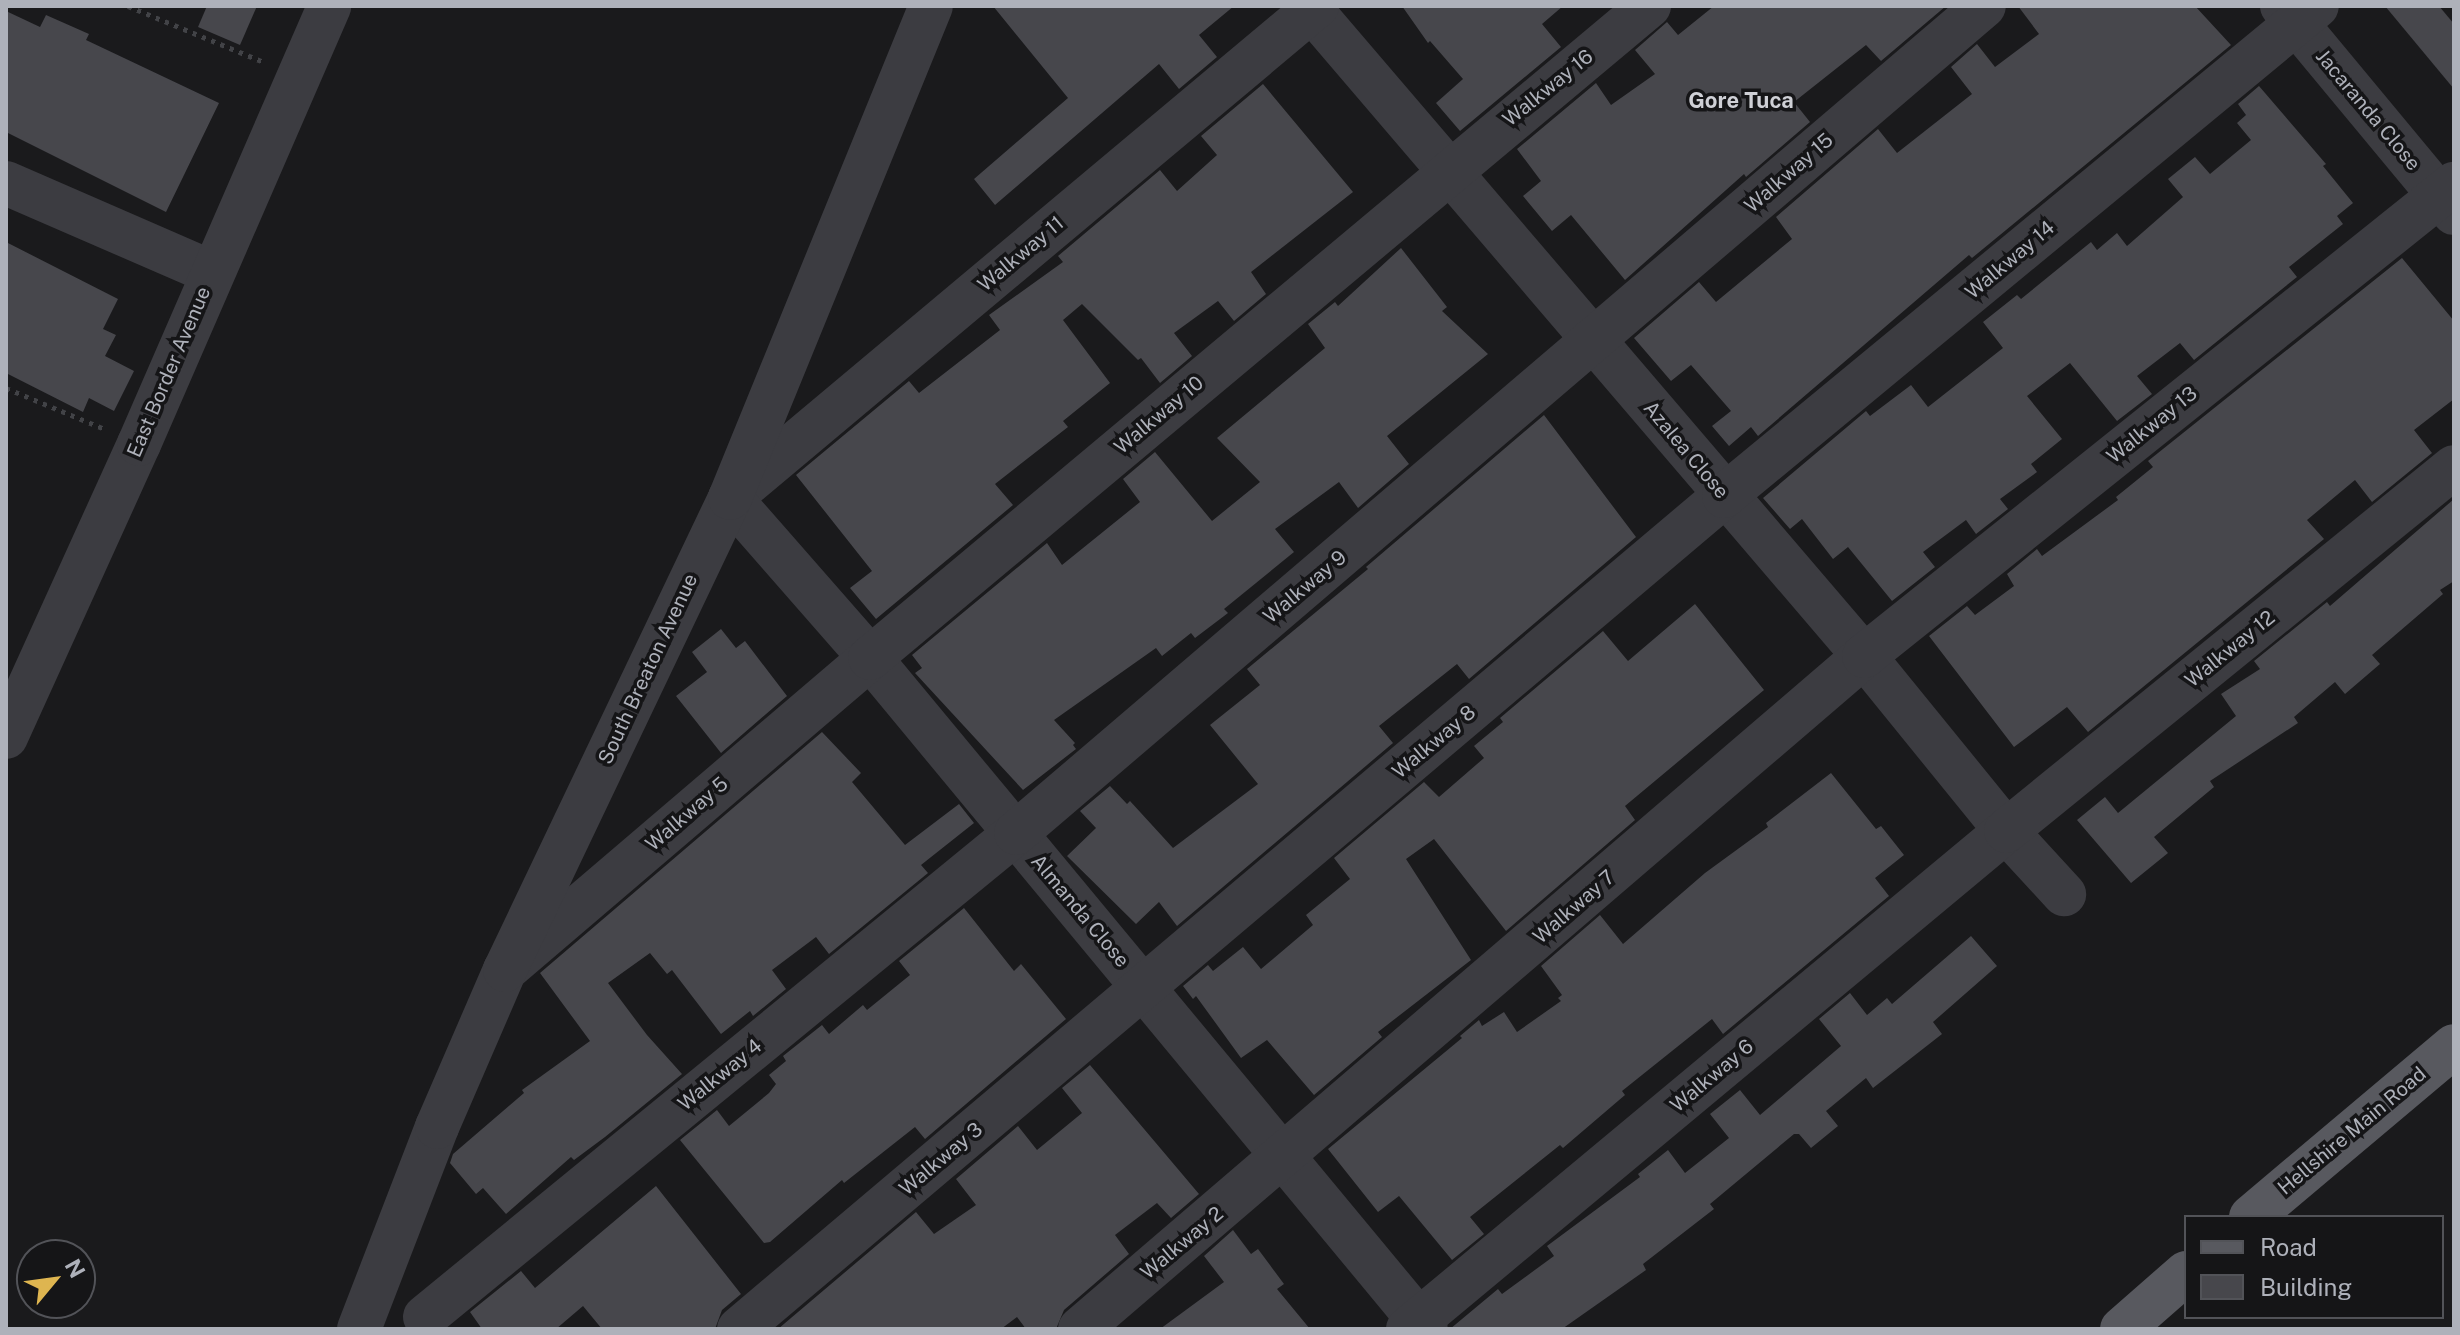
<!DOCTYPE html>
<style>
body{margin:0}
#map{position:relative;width:2460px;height:1335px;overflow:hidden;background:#1a1a1c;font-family:"Public Sans",sans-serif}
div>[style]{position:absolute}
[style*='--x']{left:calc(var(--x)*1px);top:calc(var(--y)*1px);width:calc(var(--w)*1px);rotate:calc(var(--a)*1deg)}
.building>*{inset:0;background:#47474c}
.path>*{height:5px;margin-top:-2.5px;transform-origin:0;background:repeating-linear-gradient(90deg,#424347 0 4px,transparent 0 10px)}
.minor>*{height:44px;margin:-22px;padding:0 22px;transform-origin:22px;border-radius:22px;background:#3c3c41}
.major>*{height:44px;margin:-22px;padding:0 22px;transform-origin:22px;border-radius:22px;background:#58595f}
span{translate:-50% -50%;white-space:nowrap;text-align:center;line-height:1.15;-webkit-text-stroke:7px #151517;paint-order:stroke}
.street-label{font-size:20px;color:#aeb1ba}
.neighbourhood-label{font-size:22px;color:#cfd0d6;font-weight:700}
.frame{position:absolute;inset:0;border:8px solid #aeb1ba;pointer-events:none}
.legend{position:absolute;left:2184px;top:1215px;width:260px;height:104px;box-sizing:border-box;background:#151517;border:2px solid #525358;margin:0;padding:10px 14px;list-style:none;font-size:24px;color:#aeb1ba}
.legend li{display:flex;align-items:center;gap:16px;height:40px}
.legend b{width:40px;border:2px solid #525358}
.north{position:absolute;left:16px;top:1239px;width:80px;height:80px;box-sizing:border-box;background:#151517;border:2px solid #525358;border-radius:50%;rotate:61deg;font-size:22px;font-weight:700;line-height:32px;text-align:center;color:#aeb1ba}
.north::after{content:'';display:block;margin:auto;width:28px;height:36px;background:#deb550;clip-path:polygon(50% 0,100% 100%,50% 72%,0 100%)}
</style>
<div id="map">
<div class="building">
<div style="clip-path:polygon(207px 6px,257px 6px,240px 45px,198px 27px)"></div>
<div style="clip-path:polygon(993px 6px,1234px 6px,1199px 35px,1217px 57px,1179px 89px,1159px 64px,995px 205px,974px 179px,1068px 98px)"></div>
<div style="clip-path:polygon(1402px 6px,1563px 6px,1542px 24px,1561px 47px,1460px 131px,1436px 103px,1463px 79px,1430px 41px,1428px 43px)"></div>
<div style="clip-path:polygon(1714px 6px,1946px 6px,1881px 61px,1866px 45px,1794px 102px,1810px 122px,1746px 177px,1744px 174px,1625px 280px,1571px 215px,1552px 231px,1523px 196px,1541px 181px,1517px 149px,1596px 83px,1611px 105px,1655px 74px,1635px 50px,1667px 22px,1678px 35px)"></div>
<div style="clip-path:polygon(2018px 6px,2195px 6px,2231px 45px,1972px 258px,1969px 255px,1758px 436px,1751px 427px,1729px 446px,1712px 426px,1731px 411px,1691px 365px,1671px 381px,1634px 338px,1699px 282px,1716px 302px,1792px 239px,1776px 217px,1878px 129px,1897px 153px,1972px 94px,1951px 67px,1977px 44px,1995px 67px,2039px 34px)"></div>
<div style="clip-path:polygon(2385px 6px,2439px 6px,2454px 24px,2454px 89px)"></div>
<div style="clip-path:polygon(6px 11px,40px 27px,46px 15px,89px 34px,86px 40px,219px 103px,166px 212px,6px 132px)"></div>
<div style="clip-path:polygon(1263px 84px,1353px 192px,1251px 272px,1266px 294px,1234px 321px,1218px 301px,1174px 333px,1192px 356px,1160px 383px,1141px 358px,1138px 360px,1082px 304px,1063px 320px,1110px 383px,1063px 421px,1068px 427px,995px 484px,1013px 505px,876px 619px,850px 588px,872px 571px,796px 475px,909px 381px,919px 393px,1000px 330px,989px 315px,1063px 262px,1058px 256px,1160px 170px,1177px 191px,1217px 155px,1201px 136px)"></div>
<div style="clip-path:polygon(2259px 86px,2326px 164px,2323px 166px,2353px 203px,2337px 216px,2343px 224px,2289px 267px,2297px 277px,2194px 360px,2180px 343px,2137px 376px,2152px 394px,2117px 421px,2070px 363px,2027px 396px,2062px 439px,2031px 464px,2037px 472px,2000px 499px,2008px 509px,1976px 534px,1966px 520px,1923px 552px,1935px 567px,1892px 601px,1848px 547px,1833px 559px,1802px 519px,1790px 529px,1763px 498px,1866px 411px,1870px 416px,1911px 385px,1928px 407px,2003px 348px,1983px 322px,2017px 295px,2021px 299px,2091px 242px,2097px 250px,2117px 233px,2127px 246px,2183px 197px,2168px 179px,2195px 157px,2210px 174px,2251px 140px,2237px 123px,2246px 115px,2238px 104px)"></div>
<div style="clip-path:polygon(6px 242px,118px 299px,103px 329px,116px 335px,105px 356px,134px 371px,114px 411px,89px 398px,83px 412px,6px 373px)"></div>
<div style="clip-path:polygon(1401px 248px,1447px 307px,1442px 311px,1488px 354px,1387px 436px,1409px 464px,1358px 508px,1339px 482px,1275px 529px,1294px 552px,1224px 609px,1228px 613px,1195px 638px,1191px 633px,1162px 656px,1156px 648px,1054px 720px,1075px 743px,1073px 745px,1076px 749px,1023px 790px,915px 673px,922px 668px,912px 655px,1047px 543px,1062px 565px,1140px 502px,1123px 479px,1155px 452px,1212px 521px,1260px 482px,1217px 438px,1325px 348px,1308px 324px,1335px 302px,1338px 306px)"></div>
<div style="clip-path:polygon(2402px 258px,2454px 321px,2454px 399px,2414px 430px,2432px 453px,2372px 502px,2355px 480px,2307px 520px,2324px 539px,2088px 732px,2067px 707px,2014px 747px,1929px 636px,1967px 606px,1975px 615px,2014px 586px,2007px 574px,2037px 549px,2042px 556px,2118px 500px,2116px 497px,2153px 467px,2148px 461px)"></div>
<div style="clip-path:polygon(1544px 415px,1636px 537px,1469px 679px,1457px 664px,1379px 726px,1393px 743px,1177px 926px,1159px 902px,1136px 924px,1067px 856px,1096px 828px,1080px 811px,1110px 786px,1127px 804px,1130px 801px,1173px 848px,1258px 784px,1210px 725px,1260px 685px,1247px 669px,1368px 569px,1366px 567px)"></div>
<div style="clip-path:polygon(2454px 499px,2454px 581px,2440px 590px,2443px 594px,2372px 655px,2380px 664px,2345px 694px,2335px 682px,2294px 717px,2298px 723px,2210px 781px,2214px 787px,2154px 837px,2168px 853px,2131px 883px,2077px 820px,2105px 797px,2118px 813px,2236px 716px,2221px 694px,2260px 669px,2254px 661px,2327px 602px,2330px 606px)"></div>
<div style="clip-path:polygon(1695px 604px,1764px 690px,1625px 806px,1635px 820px,1506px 931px,1434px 839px,1406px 859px,1471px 960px,1378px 1032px,1382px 1037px,1314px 1095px,1267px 1040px,1241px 1058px,1196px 996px,1193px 999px,1183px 986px,1208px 965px,1213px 971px,1243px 947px,1261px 969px,1313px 925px,1306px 915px,1350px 879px,1334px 858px,1424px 782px,1439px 797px,1484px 758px,1474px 746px,1503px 722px,1500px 718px,1603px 631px,1628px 661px)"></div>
<div style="clip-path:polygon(721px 629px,736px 648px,745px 641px,787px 696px,721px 753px,676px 696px,707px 672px,692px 652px)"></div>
<div style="clip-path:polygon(822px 732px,861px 773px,852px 782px,905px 845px,959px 804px,974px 823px,921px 865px,928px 873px,829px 954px,816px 937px,772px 970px,786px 989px,753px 1016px,750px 1011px,721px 1034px,672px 970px,667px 974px,650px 953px,608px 983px,647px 1035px,682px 1074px,605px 1137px,574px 1160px,571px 1157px,506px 1214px,483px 1188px,476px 1194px,450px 1163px,453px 1154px,524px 1093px,522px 1090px,590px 1041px,540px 973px)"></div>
<div style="clip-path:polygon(1831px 773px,1876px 829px,1881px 826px,1904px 855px,1875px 878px,1889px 896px,1723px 1034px,1712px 1019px,1622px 1091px,1625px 1095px,1563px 1148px,1560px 1145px,1470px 1217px,1484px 1234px,1452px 1260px,1399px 1196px,1378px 1212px,1328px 1149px,1462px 1038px,1460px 1036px,1479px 1020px,1482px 1026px,1504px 1012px,1517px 1032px,1561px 1001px,1558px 998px,1562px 995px,1541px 966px,1600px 915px,1623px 944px,1705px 873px,1768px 827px,1766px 823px)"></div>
<div style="clip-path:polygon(964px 908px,1014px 971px,1021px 964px,1066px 1019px,925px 1139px,915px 1127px,844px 1183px,842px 1180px,770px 1242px,764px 1243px,680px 1140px,717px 1110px,729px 1126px,769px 1093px,776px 1084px,769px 1075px,786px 1061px,783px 1056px,822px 1025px,829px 1034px,863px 1005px,867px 1010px,910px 975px,899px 961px)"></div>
<div style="clip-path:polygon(1971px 936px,1997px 966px,1933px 1022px,1942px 1034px,1873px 1088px,1866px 1078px,1826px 1111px,1838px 1126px,1811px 1148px,1799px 1134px,1794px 1134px,1710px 1204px,1714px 1209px,1643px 1264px,1646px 1270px,1562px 1329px,1450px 1329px,1498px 1289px,1502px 1294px,1554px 1256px,1547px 1246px,1640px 1177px,1638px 1174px,1668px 1150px,1685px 1173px,1729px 1138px,1710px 1114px,1740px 1090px,1760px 1115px,1841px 1046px,1819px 1019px,1850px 993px,1867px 1015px,1887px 998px,1892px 1004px)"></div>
<div style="clip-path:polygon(1090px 1065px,1199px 1194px,1171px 1218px,1157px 1203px,1115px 1235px,1129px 1254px,1064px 1310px,1056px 1329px,1026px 1329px,1017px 1317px,1001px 1329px,778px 1329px,916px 1212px,934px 1234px,976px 1205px,956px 1179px,1018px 1126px,1037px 1150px,1082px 1113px,1062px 1088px)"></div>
<div style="clip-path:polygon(656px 1186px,741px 1294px,722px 1310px,715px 1329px,602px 1329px,583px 1306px,556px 1329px,482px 1329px,470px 1312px,521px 1271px,535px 1288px)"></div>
<div style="clip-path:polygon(1233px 1230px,1251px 1254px,1258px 1249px,1284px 1284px,1277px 1289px,1310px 1329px,1160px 1329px,1224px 1282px,1204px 1256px)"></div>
</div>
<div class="path">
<div style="--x:128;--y:6;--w:147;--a:22.4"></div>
<div style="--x:6;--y:388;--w:107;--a:22.5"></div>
</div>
<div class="minor">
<div style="--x:1308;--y:6;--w:855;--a:49.46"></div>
<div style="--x:1864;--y:656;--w:225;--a:50.9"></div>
<div style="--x:2006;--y:831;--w:86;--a:47.4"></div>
<div style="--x:1317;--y:6;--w:766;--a:140.03"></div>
<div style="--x:730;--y:498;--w:213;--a:48.8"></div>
<div style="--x:870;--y:658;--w:871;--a:50.35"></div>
<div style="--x:2282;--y:6;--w:269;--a:50.3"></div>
<div style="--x:6;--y:183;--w:223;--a:23.5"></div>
<div style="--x:6;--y:737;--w:322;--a:-65.6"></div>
<div style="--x:139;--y:444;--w:477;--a:-66.5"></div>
<div style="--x:505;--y:970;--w:480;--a:-40.5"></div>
<div style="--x:870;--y:658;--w:1016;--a:-39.93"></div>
<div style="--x:425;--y:1317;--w:764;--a:-39.32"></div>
<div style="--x:1016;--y:833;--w:1273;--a:-40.51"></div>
<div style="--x:359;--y:1329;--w:217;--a:-68.9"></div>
<div style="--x:437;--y:1127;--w:171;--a:-66.6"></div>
<div style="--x:505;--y:970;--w:523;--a:-64.51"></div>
<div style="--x:730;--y:498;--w:531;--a:-67.78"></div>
<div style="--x:739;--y:1329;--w:1290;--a:-40.22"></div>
<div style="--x:1724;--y:496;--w:769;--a:-39.57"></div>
<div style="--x:1080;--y:1329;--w:1033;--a:-40.64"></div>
<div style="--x:1864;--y:656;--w:756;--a:-38.66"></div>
<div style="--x:1408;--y:1329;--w:778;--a:-39.79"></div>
<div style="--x:2006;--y:831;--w:577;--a:-39.09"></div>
</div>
<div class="major">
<div style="--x:2251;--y:1217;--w:265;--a:-40.1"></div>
<div style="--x:2122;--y:1329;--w:85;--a:-41.2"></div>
</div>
<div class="street-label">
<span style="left:1548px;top:88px;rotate:-39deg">Walkway 16</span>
<span style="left:2368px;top:110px;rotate:50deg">Jacaranda Close</span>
<span style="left:1789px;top:173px;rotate:-41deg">Walkway 15</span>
<span style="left:1021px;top:254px;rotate:-40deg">Walkway 11</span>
<span style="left:2010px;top:260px;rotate:-40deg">Walkway 14</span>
<span style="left:169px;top:372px;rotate:-67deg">East Border Avenue</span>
<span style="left:1159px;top:415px;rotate:-40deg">Walkway 10</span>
<span style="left:2152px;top:425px;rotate:-39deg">Walkway 13</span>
<span style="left:1686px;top:450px;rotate:50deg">Azalea Close</span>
<span style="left:1305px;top:587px;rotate:-40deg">Walkway 9</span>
<span style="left:2230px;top:649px;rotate:-39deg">Walkway 12</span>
<span style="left:648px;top:669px;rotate:-65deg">South Breaton Avenue</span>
<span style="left:1434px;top:742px;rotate:-40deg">Walkway 8</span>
<span style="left:687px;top:814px;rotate:-41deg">Walkway 5</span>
<span style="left:1574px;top:907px;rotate:-41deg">Walkway 7</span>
<span style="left:1080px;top:911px;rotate:50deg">Almanda Close</span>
<span style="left:720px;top:1075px;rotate:-39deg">Walkway 4</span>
<span style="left:1712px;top:1076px;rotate:-40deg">Walkway 6</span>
<span style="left:2352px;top:1131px;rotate:-40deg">Hellshire Main Road</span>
<span style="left:941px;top:1159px;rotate:-40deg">Walkway 3</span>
<span style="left:1182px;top:1243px;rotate:-40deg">Walkway 2</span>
</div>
<div class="neighbourhood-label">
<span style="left:1741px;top:101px">Gore Tuca</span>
</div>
<div class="frame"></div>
<ul class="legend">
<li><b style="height:10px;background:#58595f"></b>Road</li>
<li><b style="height:22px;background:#47474c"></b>Building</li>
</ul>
<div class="north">N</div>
</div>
